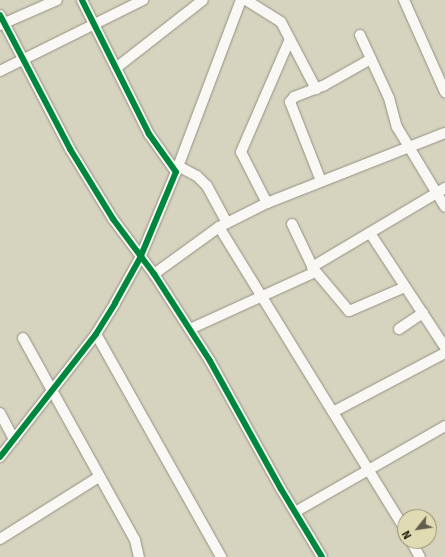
<!DOCTYPE html>
<style>
body{margin:0}
#map{position:relative;width:445px;height:557px;overflow:hidden;background:#d6d3be;font-family:Signika,sans-serif}
div>[style]{position:absolute}
[style*='--x']{left:calc(var(--x)*1px);top:calc(var(--y)*1px);width:calc(var(--w)*1px);rotate:calc(var(--a)*1deg)}
.roads{filter:drop-shadow(0 0 1px #959282) drop-shadow(0 0 1px #959282)}
.minor>*{height:10px;margin:-5px;padding:0 5px;transform-origin:5px;border-radius:5px;background:#f9f8f5}
.cycleway>*{height:6px;margin:-3px;padding:0 3px;transform-origin:3px;border-radius:3px;background:#00873e}
span{translate:-50% -50%;white-space:nowrap;text-align:center;line-height:1.15;-webkit-text-stroke:3.5px #e1dbb3;paint-order:stroke}
.north{position:absolute;left:397px;top:509px;width:40px;height:40px;box-sizing:border-box;background:#e1dbb3;border:1px solid #948f71;border-radius:50%;rotate:240deg;font-size:11px;font-weight:700;line-height:16px;text-align:center;color:#201d0f}
.north::after{content:'';display:block;margin:auto;width:14px;height:18px;background:#605d4c;clip-path:polygon(50% 0,100% 100%,50% 72%,0 100%)}
</style>
<div id="map">
<div class="roads">
<div class="minor">
<div style="--x:246;--y:0;--w:41;--a:32.2"></div>
<div style="--x:281;--y:22;--w:76;--a:62.4"></div>
<div style="--x:404;--y:0;--w:101;--a:66"></div>
<div style="--x:0;--y:15;--w:151;--a:62.4"></div>
<div style="--x:70;--y:149;--w:82;--a:58.4"></div>
<div style="--x:113;--y:219;--w:69;--a:53.3"></div>
<div style="--x:154;--y:274;--w:103;--a:57.2"></div>
<div style="--x:210;--y:361;--w:146;--a:61"></div>
<div style="--x:281;--y:489;--w:79;--a:58.9"></div>
<div style="--x:0;--y:25;--w:62;--a:-23.7"></div>
<div style="--x:360;--y:35;--w:69;--a:65.3"></div>
<div style="--x:389;--y:98;--w:30;--a:75"></div>
<div style="--x:397;--y:127;--w:93;--a:59"></div>
<div style="--x:116;--y:68;--w:110;--a:-38"></div>
<div style="--x:0;--y:71;--w:160;--a:-26.4"></div>
<div style="--x:178;--y:166;--w:21;--a:28"></div>
<div style="--x:197;--y:176;--w:14;--a:45"></div>
<div style="--x:207;--y:186;--w:42;--a:61.6"></div>
<div style="--x:176;--y:172;--w:184;--a:-69.3"></div>
<div style="--x:321;--y:181;--w:85;--a:-111.4"></div>
<div style="--x:290;--y:102;--w:6;--a:-51"></div>
<div style="--x:294;--y:97;--w:31;--a:-21"></div>
<div style="--x:323;--y:86;--w:55;--a:-29.4"></div>
<div style="--x:267;--y:203;--w:57;--a:-117"></div>
<div style="--x:241;--y:152;--w:123;--a:-66.6"></div>
<div style="--x:292;--y:224;--w:53;--a:64.4"></div>
<div style="--x:219;--y:227;--w:355;--a:58.4"></div>
<div style="--x:370;--y:233;--w:136;--a:56.7"></div>
<div style="--x:154;--y:274;--w:80;--a:-35.9"></div>
<div style="--x:219;--y:227;--w:54;--a:-26.6"></div>
<div style="--x:267;--y:203;--w:191;--a:-21.5"></div>
<div style="--x:405;--y:287;--w:61;--a:156.8"></div>
<div style="--x:349;--y:311;--w:57;--a:-130.1"></div>
<div style="--x:312;--y:267;--w:155;--a:-30.7"></div>
<div style="--x:190;--y:329;--w:137;--a:-24.5"></div>
<div style="--x:399;--y:329;--w:29;--a:-34"></div>
<div style="--x:96;--y:334;--w:256;--a:60.7"></div>
<div style="--x:23;--y:338;--w:231;--a:61"></div>
<div style="--x:135;--y:540;--w:17;--a:77"></div>
<div style="--x:333;--y:412;--w:127;--a:-27.8"></div>
<div style="--x:0;--y:413;--w:30;--a:62"></div>
<div style="--x:0;--y:457;--w:156;--a:-52"></div>
<div style="--x:96;--y:334;--w:36;--a:-58"></div>
<div style="--x:115;--y:303;--w:51;--a:-60.9"></div>
<div style="--x:140;--y:258;--w:93;--a:-67.3"></div>
<div style="--x:176;--y:172;--w:47;--a:-125.4"></div>
<div style="--x:149;--y:134;--w:150;--a:-116.6"></div>
<div style="--x:295;--y:512;--w:173;--a:-29.8"></div>
<div style="--x:0;--y:539;--w:117;--a:-32.1"></div>
<div style="--x:411;--y:541;--w:18;--a:61"></div>
</div>
</div>
<div class="cycleway">
<div style="--x:0;--y:15;--w:151;--a:62.4"></div>
<div style="--x:70;--y:149;--w:82;--a:58.4"></div>
<div style="--x:113;--y:219;--w:69;--a:53.3"></div>
<div style="--x:154;--y:274;--w:103;--a:57.2"></div>
<div style="--x:210;--y:361;--w:146;--a:61"></div>
<div style="--x:281;--y:489;--w:79;--a:58.9"></div>
<div style="--x:0;--y:457;--w:156;--a:-52"></div>
<div style="--x:96;--y:334;--w:36;--a:-58"></div>
<div style="--x:115;--y:303;--w:51;--a:-60.9"></div>
<div style="--x:140;--y:258;--w:93;--a:-67.3"></div>
<div style="--x:176;--y:172;--w:47;--a:-125.4"></div>
<div style="--x:149;--y:134;--w:150;--a:-116.6"></div>
</div>
<div class="north">N</div>
</div>
